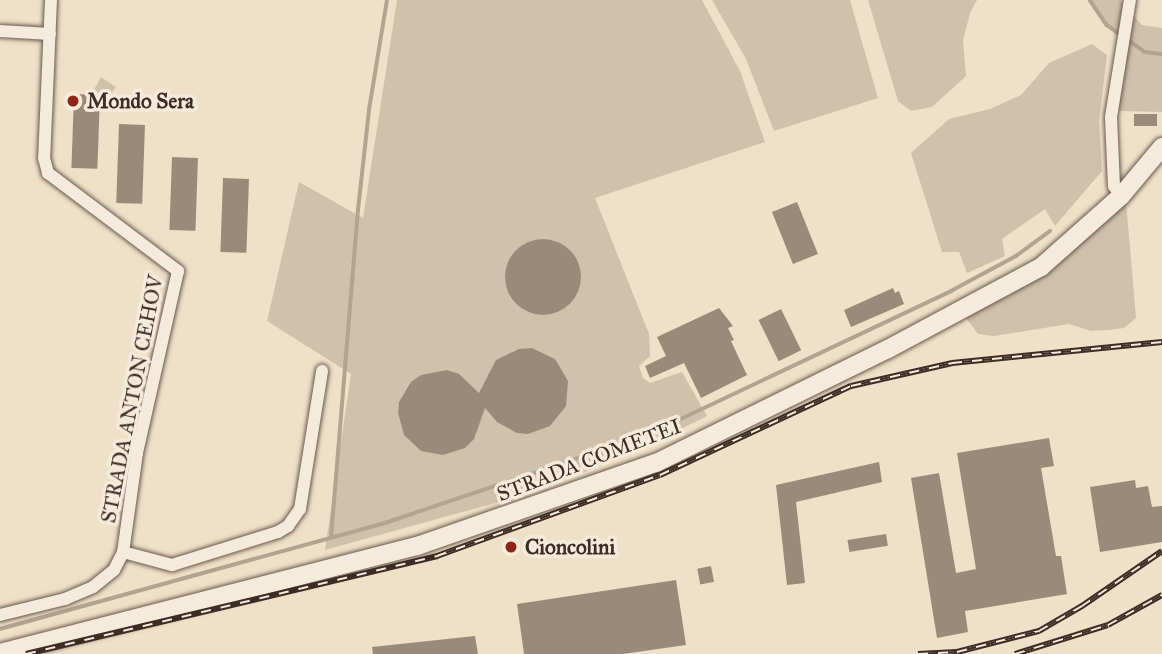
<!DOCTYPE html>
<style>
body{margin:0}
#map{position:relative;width:1162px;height:654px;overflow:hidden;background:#f0e0c7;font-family:"IM FELL Great Primer",serif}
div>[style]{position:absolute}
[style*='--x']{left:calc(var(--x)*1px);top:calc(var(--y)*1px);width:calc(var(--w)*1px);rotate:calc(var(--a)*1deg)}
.green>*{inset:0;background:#d1c1ab}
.stream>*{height:3.5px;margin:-1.75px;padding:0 1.75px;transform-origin:1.75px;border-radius:1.75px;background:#b3a390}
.building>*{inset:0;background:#9a8a79;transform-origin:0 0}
.round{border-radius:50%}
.roads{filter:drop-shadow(0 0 2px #69594e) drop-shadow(0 0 2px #69594e)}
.street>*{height:12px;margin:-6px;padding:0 6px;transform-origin:6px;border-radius:6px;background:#f5ebdb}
.secondary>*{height:18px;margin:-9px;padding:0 9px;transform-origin:9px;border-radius:9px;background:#f5ebdb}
.rail>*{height:6px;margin-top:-3px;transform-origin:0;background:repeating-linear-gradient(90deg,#f5ebdb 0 10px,#3c2c25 0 20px);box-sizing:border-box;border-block:2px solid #3c2c25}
.dots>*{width:19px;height:19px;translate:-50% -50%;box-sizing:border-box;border:4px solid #f5ebdb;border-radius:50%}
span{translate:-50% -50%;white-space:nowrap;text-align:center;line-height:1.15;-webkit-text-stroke:7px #f5ebdb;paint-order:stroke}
.poi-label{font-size:21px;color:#3c2c25;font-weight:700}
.left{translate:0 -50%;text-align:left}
.street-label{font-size:21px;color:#3c2c25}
</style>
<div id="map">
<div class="green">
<div style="clip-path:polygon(397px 0,702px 0,740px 71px,765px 142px,595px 198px,649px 334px,650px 356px,639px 366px,643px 378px,650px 383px,682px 372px,707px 416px,634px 452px,535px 492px,325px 550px,351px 374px,267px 321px,299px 182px,363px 218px)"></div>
<div style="clip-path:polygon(712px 0,850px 0,878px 98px,774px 131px,746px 59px)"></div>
<div style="clip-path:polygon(868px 0,977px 0,970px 13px,963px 41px,966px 76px,932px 107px,911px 111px,898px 101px)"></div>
<div style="clip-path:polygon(1090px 0,1120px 0,1142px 25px,1162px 28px,1162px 112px,1119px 111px,1123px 38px,1107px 25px)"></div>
<div style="clip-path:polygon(1092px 44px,1107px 55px,1099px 121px,1102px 171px,1055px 226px,1045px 209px,1002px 239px,1005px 256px,967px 273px,959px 252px,942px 252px,911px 153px,949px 119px,990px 109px,1021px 95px,1049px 63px)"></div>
<div style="clip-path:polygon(101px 77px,116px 87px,102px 107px,102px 95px,91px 95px)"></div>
<div style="clip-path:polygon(1126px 201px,1136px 318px,1124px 328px,1109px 330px,1091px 331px,1069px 324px,994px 336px,978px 334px,966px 318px,1053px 267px)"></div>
</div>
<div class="stream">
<div style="--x:1090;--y:0;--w:30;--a:56"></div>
<div style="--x:1107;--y:25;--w:17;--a:36"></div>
<div style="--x:1127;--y:39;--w:22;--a:36"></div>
<div style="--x:1145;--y:52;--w:17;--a:7"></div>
<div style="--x:331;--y:538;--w:329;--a:-85.3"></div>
<div style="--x:358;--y:210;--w:101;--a:-83.7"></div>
<div style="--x:369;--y:110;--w:111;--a:-80.7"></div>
<div style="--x:0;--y:629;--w:396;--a:-15.4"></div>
<div style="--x:382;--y:524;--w:280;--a:-18.6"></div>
<div style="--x:647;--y:435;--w:336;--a:-25.3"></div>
<div style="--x:951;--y:291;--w:74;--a:-28.3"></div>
<div style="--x:1016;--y:256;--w:42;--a:-36.3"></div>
</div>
<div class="building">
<div style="left:74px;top:94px;width:26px;height:74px;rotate:2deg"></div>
<div style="left:1134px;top:114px;width:23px;height:12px"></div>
<div style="left:119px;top:124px;width:26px;height:79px;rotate:2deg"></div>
<div style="left:172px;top:157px;width:26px;height:73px;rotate:2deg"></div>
<div style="left:223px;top:178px;width:26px;height:74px;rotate:2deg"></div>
<div style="left:797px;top:202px;width:56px;height:27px;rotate:68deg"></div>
<div class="round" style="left:505px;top:239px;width:76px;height:76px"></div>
<div style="clip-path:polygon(893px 288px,895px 293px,899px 291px,904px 304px,851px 327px,844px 310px)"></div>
<div style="clip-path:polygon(719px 308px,733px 326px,728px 328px,734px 340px,731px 341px,747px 375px,701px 398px,684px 363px,650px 378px,645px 366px,666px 356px,657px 337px)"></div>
<div style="left:781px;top:309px;width:46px;height:25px;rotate:64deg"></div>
<div style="clip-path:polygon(532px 348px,555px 359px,568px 381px,566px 406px,550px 426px,528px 434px,517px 433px,497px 422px,485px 408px,474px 439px,465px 448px,443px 455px,421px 451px,404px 435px,398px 413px,399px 402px,411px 382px,421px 375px,447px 370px,459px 374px,479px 393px,496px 360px,519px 349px)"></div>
<div style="clip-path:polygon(1049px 438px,1054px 466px,1041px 468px,1056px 556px,1061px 556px,1067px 594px,965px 611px,968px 632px,937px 638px,911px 478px,939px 473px,956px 573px,976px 569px,957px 453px)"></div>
<div style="clip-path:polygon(879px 462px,882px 482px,796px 502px,805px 583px,787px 585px,776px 485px)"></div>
<div style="clip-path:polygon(1135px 480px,1136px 488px,1148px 486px,1152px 507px,1162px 506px,1162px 542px,1100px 552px,1090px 487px)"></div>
<div style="left:886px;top:534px;width:12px;height:39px;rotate:81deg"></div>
<div style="left:711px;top:566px;width:16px;height:14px;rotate:79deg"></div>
<div style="clip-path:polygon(676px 580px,686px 645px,623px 654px,524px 654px,517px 604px)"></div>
<div style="clip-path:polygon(475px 636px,478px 654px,373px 654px,372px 647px)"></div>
</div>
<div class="roads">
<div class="street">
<div style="--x:51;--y:0;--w:158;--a:92.5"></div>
<div style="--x:44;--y:158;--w:16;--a:75"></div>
<div style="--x:48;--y:173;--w:163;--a:37"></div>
<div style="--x:178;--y:271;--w:187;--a:102.7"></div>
<div style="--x:137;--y:453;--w:100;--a:98"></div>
<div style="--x:0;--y:31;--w:50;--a:3.4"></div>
<div style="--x:1121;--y:196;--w:12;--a:-125"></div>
<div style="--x:1114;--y:186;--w:69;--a:-92.5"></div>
<div style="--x:1111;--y:117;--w:119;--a:-80.8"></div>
<div style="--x:0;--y:615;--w:67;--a:-13.8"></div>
<div style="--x:65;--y:599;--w:30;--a:-23"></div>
<div style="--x:93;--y:587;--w:27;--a:-39"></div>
<div style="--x:114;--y:570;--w:20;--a:-63"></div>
<div style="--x:123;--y:552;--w:51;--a:14.9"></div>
<div style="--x:172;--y:565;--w:111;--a:-17.3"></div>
<div style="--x:278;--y:532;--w:12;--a:-31"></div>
<div style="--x:288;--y:526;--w:21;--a:-55"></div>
<div style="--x:300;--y:509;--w:140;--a:-80.9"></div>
</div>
<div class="secondary">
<div style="--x:0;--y:653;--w:431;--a:-14.4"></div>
<div style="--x:417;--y:546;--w:253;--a:-19.2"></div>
<div style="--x:656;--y:463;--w:258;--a:-26.2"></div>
<div style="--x:888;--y:349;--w:174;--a:-28.2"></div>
<div style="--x:1041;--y:267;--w:107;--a:-41.6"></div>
<div style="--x:1121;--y:196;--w:64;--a:-50.1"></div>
</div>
</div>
<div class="rail">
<div style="--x:26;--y:654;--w:423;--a:-13.4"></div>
<div style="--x:437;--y:556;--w:237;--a:-20"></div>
<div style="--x:660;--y:475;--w:211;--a:-25"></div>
<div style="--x:851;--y:386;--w:104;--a:-12.8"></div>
<div style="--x:952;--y:363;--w:211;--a:-5.7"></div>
<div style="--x:918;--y:654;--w:39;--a:-3"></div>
<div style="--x:957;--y:652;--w:85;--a:-14.4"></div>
<div style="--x:1039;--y:631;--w:50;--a:-30.2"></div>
<div style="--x:1082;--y:606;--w:97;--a:-34.5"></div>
<div style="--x:1015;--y:654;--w:97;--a:-17.3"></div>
<div style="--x:1108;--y:625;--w:62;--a:-29.1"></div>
</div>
<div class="dots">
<div style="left:73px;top:101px;background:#8f2418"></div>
<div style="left:511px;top:547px;background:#8f2418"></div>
</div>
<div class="poi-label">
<span class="left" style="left:87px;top:101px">Mondo Sera</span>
<span class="left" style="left:525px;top:547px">Cioncolini</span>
</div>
<div class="street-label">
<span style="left:132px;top:399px;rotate:-79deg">STRADA ANTON CEHOV</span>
<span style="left:589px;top:460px;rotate:-21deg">STRADA COMETEI</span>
</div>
</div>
